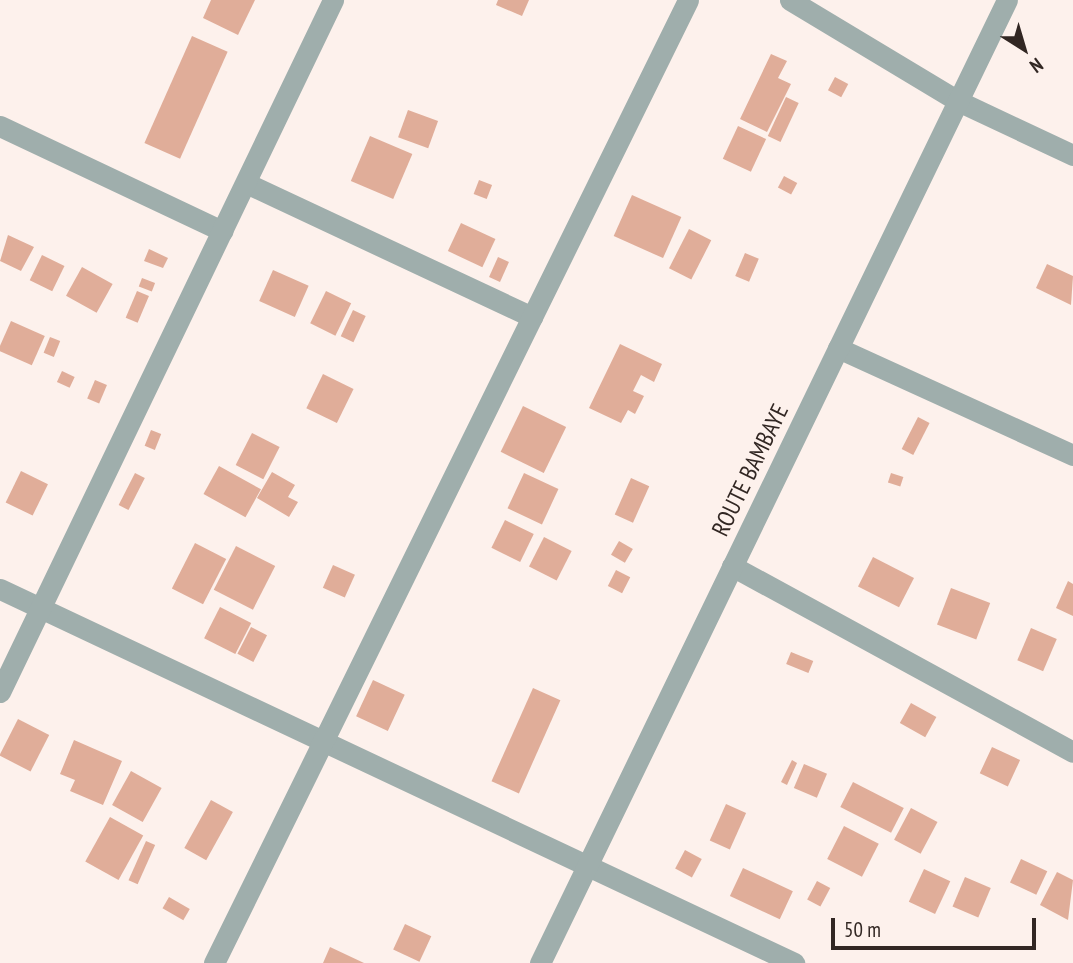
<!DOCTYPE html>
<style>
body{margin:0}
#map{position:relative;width:1073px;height:963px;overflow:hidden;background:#fdf1ec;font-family:"PT Sans Narrow",sans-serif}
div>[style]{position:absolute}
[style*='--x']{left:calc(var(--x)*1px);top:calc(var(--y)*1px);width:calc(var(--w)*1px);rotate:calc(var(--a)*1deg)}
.building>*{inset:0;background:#e0ad99;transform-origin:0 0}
.minor>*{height:21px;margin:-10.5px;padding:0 10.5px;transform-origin:10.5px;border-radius:10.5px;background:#9faeac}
span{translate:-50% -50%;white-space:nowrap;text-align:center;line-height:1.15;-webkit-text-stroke:5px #fdf1ec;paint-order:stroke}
.street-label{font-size:24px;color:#322723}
.north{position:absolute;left:989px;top:14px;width:70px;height:70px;-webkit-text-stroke:5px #fdf1ec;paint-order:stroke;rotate:143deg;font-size:19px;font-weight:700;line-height:28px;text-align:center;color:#322723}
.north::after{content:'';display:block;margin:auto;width:24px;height:32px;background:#322723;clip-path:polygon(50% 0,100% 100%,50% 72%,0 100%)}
.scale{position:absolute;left:831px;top:918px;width:205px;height:32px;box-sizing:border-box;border:4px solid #322723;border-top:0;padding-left:9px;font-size:21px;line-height:24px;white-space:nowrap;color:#322723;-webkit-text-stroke:5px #fdf1ec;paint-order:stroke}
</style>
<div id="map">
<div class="building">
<div style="clip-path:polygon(211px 0,255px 0,238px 35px,203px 18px)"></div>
<div style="clip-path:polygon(498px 0,529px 0,522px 16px,496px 5px)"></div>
<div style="left:192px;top:36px;width:39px;height:117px;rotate:24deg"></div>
<div style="clip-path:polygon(771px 54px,787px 61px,778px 78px,791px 84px,767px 132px,740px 119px)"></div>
<div style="left:835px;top:77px;width:15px;height:15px;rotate:28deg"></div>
<div style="left:786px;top:97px;width:14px;height:43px;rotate:25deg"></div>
<div style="left:408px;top:110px;width:32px;height:29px;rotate:20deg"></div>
<div style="left:738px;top:126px;width:31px;height:36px;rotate:25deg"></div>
<div style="left:370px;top:136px;width:46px;height:49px;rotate:23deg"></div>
<div style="left:784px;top:176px;width:15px;height:13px;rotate:28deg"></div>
<div style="left:479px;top:180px;width:14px;height:15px;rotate:21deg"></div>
<div style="left:632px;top:195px;width:54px;height:45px;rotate:24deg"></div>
<div style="left:461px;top:223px;width:38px;height:31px;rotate:25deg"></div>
<div style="left:689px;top:229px;width:25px;height:44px;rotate:27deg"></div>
<div style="clip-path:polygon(8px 235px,34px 247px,21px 271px,0 261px)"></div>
<div style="clip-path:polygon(149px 249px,168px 258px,163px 268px,144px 261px)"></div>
<div style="left:745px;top:253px;width:15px;height:25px;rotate:23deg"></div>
<div style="left:42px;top:255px;width:25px;height:28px;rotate:26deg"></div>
<div style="left:498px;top:257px;width:12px;height:22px;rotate:24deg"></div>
<div style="clip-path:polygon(1047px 264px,1073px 276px,1071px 305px,1036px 288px)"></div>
<div style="left:82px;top:267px;width:35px;height:33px;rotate:29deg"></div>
<div style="left:273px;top:270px;width:39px;height:34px;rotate:24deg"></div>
<div style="left:142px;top:278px;width:14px;height:9px;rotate:21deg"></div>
<div style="left:137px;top:291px;width:13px;height:29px;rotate:23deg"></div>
<div style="left:326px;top:291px;width:28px;height:36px;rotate:26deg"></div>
<div style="left:353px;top:310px;width:14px;height:29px;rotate:25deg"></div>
<div style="left:11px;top:321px;width:37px;height:32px;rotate:24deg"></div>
<div style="left:50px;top:337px;width:11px;height:17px;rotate:22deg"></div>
<div style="clip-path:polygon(620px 344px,662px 364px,654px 382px,641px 375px,633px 391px,644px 396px,635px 414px,628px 410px,621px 423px,589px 408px)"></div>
<div style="left:62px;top:371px;width:14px;height:12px;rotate:25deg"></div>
<div style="left:323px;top:374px;width:34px;height:38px;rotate:26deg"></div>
<div style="left:95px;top:380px;width:13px;height:20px;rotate:23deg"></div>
<div style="left:523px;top:406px;width:48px;height:51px;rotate:26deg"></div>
<div style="left:918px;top:417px;width:13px;height:36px;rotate:27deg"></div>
<div style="left:151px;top:430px;width:11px;height:17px;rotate:22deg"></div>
<div style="left:252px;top:433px;width:31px;height:36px;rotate:27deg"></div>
<div style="left:219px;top:466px;width:48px;height:32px;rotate:29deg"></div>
<div style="left:21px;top:471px;width:30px;height:35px;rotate:26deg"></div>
<div style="clip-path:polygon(272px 472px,295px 485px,288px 497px,298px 502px,289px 517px,257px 498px)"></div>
<div style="left:135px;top:473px;width:11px;height:36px;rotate:27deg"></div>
<div style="left:524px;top:473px;width:38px;height:39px;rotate:25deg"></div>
<div style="left:891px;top:473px;width:13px;height:10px;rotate:18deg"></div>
<div style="left:631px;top:478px;width:20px;height:40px;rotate:24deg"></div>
<div style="left:505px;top:520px;width:32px;height:31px;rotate:26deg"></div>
<div style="left:544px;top:537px;width:31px;height:33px;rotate:27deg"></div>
<div style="left:619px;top:541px;width:16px;height:16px;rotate:30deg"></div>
<div style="left:195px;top:543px;width:35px;height:51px;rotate:27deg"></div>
<div style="left:236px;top:546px;width:44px;height:49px;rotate:27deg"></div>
<div style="left:873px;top:557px;width:46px;height:33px;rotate:27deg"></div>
<div style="left:333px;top:565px;width:24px;height:25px;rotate:24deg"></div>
<div style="left:616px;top:570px;width:16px;height:18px;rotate:27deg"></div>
<div style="clip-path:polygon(1068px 581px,1073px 584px,1073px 616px,1056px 608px)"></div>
<div style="left:951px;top:588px;width:42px;height:39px;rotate:21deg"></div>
<div style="left:220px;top:607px;width:35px;height:35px;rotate:27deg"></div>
<div style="left:251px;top:627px;width:18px;height:30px;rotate:27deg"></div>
<div style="left:1031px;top:628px;width:28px;height:35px;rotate:23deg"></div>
<div style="left:791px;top:652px;width:24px;height:13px;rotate:22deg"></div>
<div style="left:373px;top:680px;width:35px;height:40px;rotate:25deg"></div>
<div style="left:533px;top:688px;width:30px;height:102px;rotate:24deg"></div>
<div style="left:911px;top:703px;width:29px;height:23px;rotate:29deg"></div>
<div style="left:18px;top:719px;width:35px;height:41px;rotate:27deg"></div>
<div style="clip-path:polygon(74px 740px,122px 761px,103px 805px,70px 791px,75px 780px,60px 774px)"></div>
<div style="left:992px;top:747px;width:31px;height:29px;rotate:25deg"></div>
<div style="clip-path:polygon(792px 760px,797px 763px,787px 785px,781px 782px)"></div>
<div style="left:804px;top:764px;width:25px;height:26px;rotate:23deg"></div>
<div style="left:131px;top:771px;width:35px;height:39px;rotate:29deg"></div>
<div style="left:853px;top:782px;width:57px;height:28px;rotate:27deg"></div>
<div style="left:211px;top:800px;width:25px;height:55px;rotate:29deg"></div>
<div style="left:726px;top:804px;width:22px;height:40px;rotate:24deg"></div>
<div style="left:911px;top:808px;width:30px;height:36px;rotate:28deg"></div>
<div style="left:110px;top:817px;width:38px;height:51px;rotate:29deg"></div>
<div style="left:844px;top:826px;width:39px;height:37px;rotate:27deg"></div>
<div style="left:146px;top:841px;width:10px;height:43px;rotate:24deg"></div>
<div style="left:685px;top:850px;width:19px;height:21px;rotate:28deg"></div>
<div style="left:1021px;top:859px;width:29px;height:26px;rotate:25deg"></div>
<div style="left:743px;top:868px;width:55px;height:31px;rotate:25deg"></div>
<div style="left:924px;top:869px;width:29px;height:36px;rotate:25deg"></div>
<div style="clip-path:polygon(1057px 872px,1073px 880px,1068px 920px,1040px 905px)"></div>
<div style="left:965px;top:877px;width:28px;height:32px;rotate:23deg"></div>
<div style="left:817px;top:881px;width:15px;height:21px;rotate:28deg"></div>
<div style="left:169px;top:897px;width:24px;height:13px;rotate:30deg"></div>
<div style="left:405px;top:924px;width:29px;height:28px;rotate:25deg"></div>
<div style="clip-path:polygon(330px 947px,364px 963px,323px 963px)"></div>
</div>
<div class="minor">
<div style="--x:790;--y:0;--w:196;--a:31"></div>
<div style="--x:958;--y:101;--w:127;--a:25.2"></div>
<div style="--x:0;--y:126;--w:246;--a:25.3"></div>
<div style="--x:246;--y:183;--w:316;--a:25.1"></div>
<div style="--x:838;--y:348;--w:258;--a:24.5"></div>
<div style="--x:732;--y:566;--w:388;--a:28.6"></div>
<div style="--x:0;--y:589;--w:878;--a:25.22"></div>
<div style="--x:0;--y:692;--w:768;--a:-64.3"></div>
<div style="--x:214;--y:963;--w:1073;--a:-63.79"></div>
<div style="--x:540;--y:963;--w:1070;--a:-64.13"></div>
</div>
<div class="street-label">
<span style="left:750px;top:470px;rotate:-64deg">ROUTE BAMBAYE</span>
</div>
<div class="north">N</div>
<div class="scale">50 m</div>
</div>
